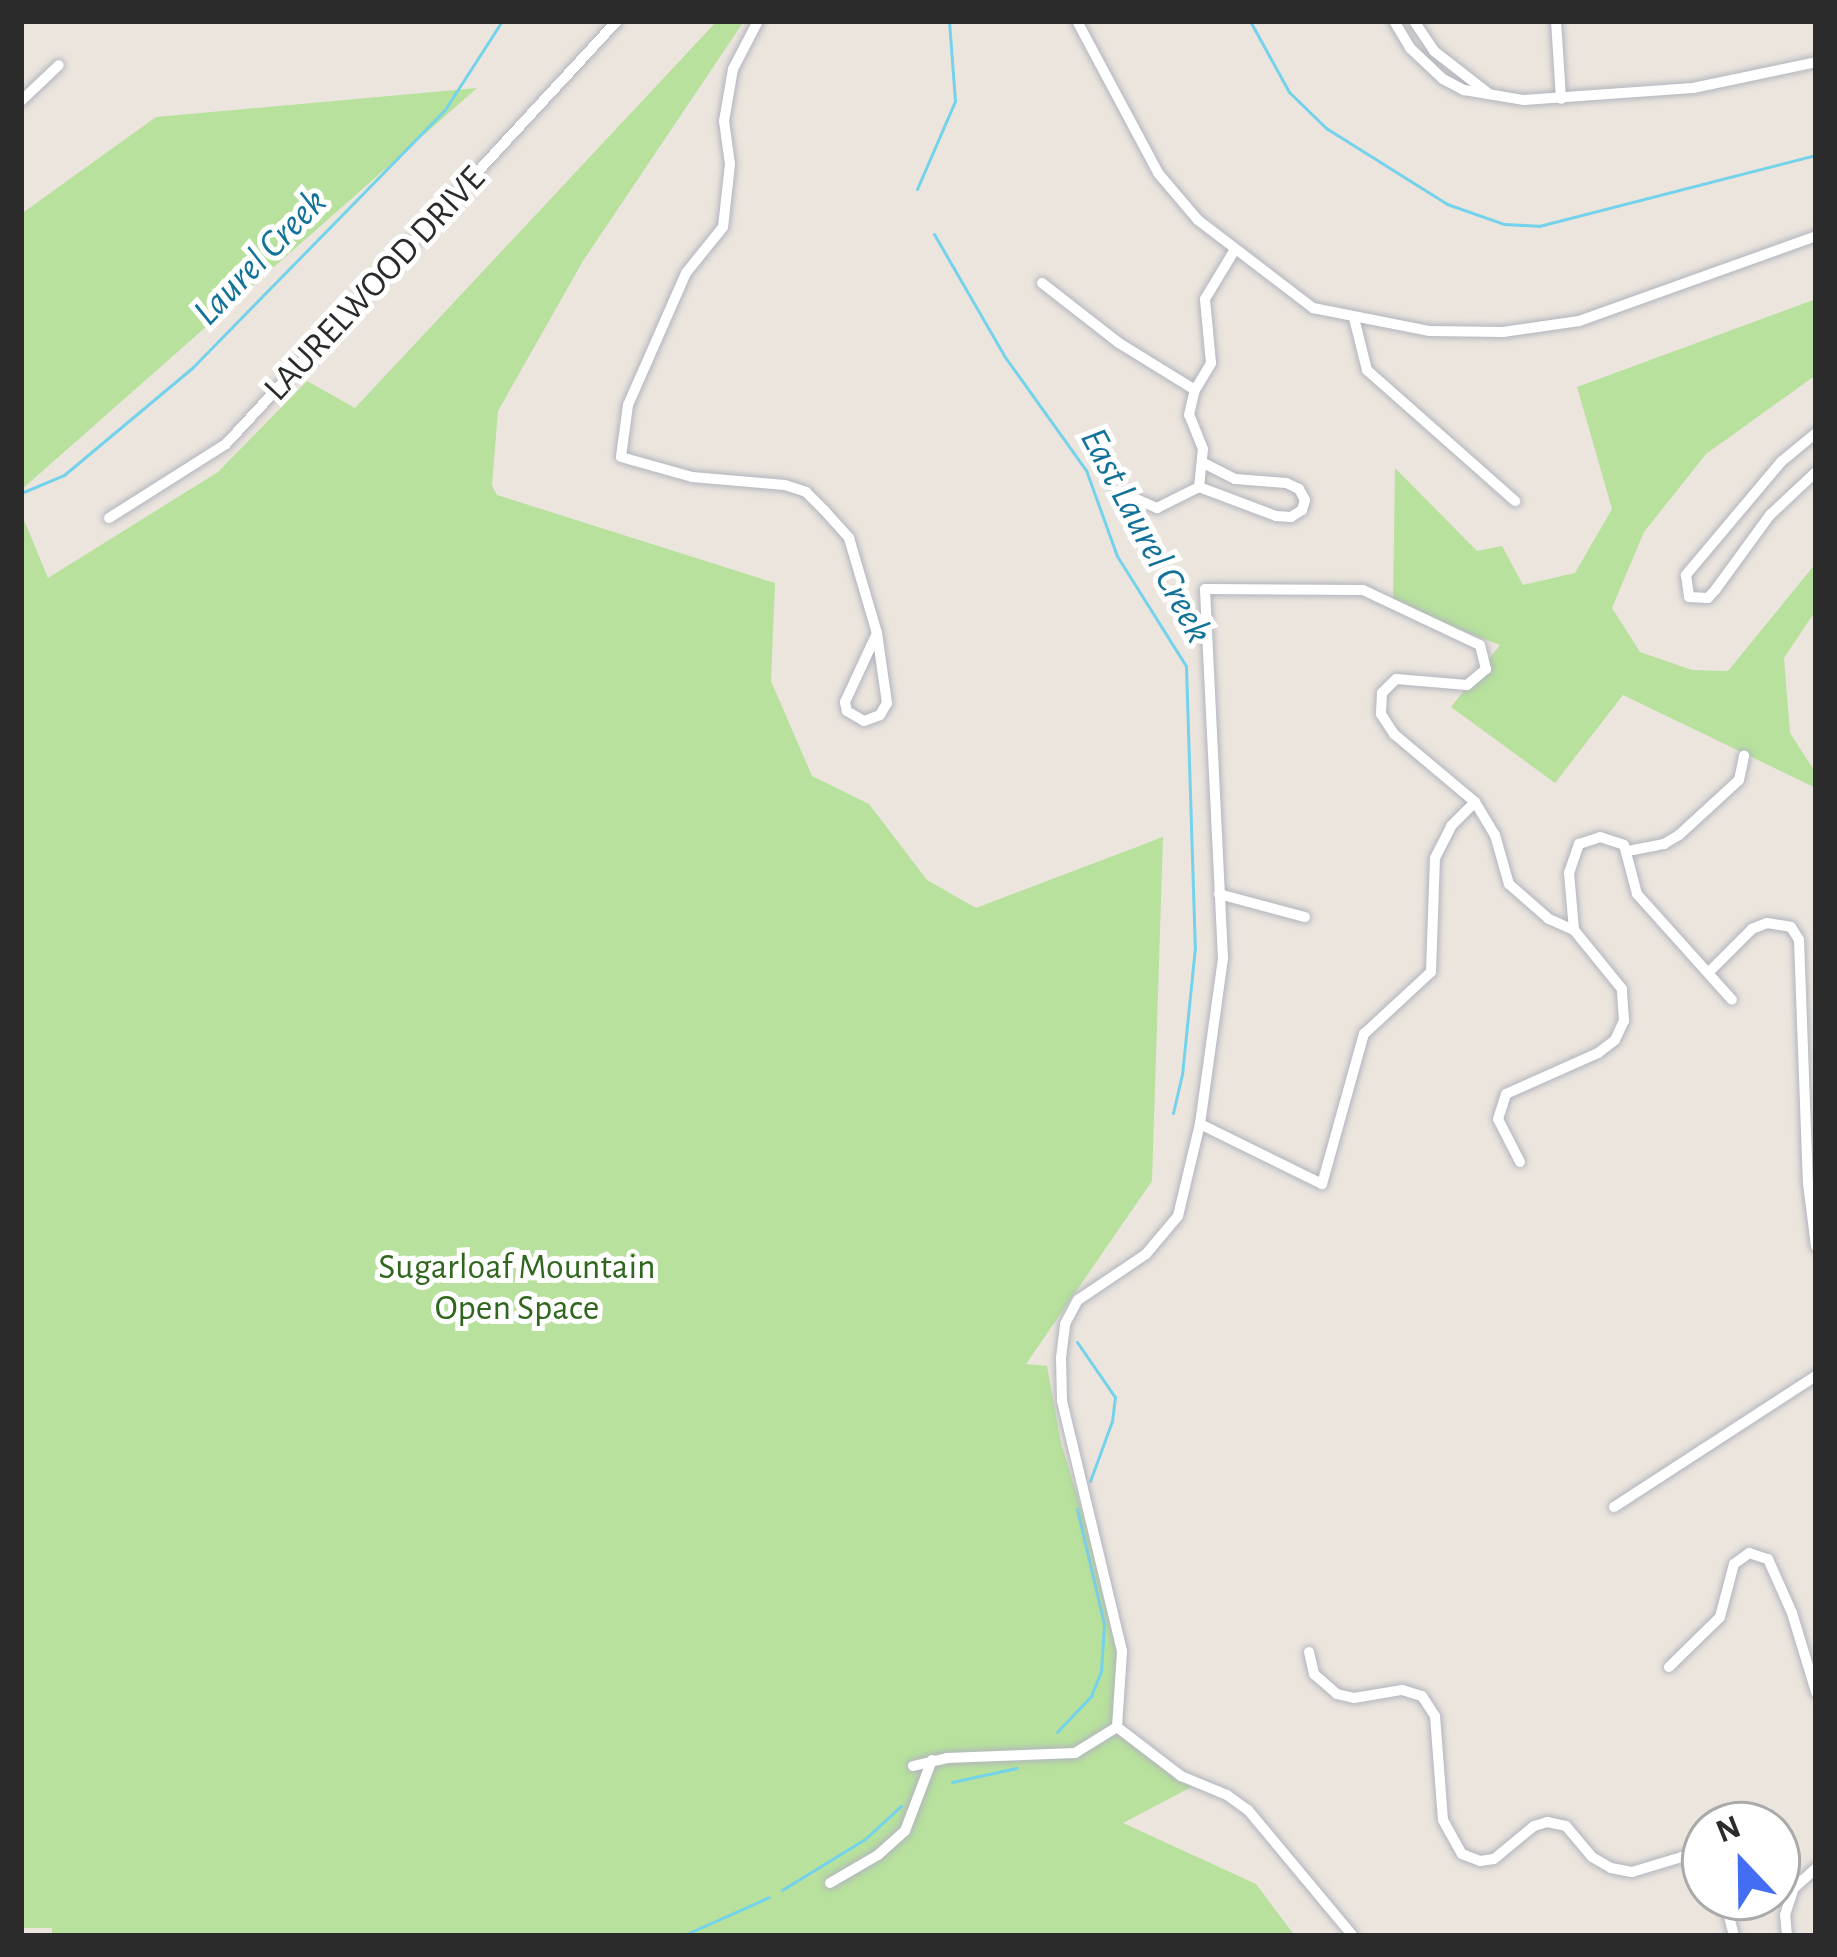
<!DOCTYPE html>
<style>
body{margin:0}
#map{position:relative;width:1837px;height:1957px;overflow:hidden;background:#ece5de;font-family:"Alegreya Sans",sans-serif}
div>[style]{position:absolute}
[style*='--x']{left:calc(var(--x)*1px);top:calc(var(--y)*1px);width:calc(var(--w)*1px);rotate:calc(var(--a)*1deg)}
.green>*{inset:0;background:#b7e19c}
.stream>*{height:3px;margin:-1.5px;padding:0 1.5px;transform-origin:1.5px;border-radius:1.5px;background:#74d2eb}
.roads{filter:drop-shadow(0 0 3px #b1b5be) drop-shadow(0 0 3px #b1b5be)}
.street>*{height:10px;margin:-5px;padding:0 5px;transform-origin:5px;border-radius:5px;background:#fff}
span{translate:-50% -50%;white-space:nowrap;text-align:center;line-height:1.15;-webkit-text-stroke:10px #fff;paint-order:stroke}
.street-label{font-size:36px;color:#2b2b2b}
.park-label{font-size:36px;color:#30661d}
.water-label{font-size:39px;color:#127298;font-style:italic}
.frame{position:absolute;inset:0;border:24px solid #2b2b2b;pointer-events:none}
.north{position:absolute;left:1681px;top:1801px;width:120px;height:120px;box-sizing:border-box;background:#fff;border:3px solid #aaa;border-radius:50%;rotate:338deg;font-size:33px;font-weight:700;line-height:48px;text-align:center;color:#2b2b2b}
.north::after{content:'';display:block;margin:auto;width:42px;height:54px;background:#436ef4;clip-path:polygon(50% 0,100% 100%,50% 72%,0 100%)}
</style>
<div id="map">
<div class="green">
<div style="clip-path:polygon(717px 21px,744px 21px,583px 261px,498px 411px,492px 485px,497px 495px,775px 583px,771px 681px,812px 776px,869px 804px,927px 880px,976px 908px,1163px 837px,1152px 1181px,1026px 1364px,1047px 1366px,1061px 1443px,1125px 1651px,1123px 1725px,1163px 1760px,1201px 1782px,1123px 1823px,1256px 1884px,1295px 1936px,52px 1936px,52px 1928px,21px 1928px,21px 513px,48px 578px,218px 472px,307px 381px,355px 408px)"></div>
<div style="clip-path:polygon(477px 88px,21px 490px,21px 214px,156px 117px)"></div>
<div style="clip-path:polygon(1816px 299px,1816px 375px,1706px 454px,1644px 532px,1612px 608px,1640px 652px,1692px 670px,1728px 671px,1816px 563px,1816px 610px,1784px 658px,1790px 733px,1816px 773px,1816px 788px,1623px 695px,1555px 783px,1451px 707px,1500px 645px,1393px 605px,1395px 468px,1477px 551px,1502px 546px,1523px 585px,1575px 573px,1612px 509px,1577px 387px)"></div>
</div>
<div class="stream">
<div style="--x:1250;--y:21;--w:81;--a:61.2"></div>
<div style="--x:1289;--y:92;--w:52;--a:44.2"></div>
<div style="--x:1326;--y:128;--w:143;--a:32.1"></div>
<div style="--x:1447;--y:204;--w:60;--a:19.3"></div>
<div style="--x:1504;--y:224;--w:35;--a:3"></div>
<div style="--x:1539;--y:226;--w:286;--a:-14.4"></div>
<div style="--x:917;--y:189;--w:96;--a:-66.6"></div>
<div style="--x:955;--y:101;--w:80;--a:-94.3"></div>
<div style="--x:934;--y:234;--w:142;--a:60"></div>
<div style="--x:1005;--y:357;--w:139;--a:54.4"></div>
<div style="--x:1086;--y:470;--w:91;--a:70.2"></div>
<div style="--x:1117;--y:556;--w:130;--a:57.9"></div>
<div style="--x:1186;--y:666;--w:281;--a:88.2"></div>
<div style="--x:1195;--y:947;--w:128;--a:95.8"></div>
<div style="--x:1182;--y:1074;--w:40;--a:103"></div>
<div style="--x:21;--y:493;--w:47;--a:-22.7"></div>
<div style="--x:64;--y:475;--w:168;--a:-39.9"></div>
<div style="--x:193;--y:367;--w:359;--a:-45.6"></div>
<div style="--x:444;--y:111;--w:107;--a:-57.2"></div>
<div style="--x:1077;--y:1342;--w:67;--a:55.4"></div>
<div style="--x:1115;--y:1397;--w:24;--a:97"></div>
<div style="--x:1112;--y:1421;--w:64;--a:110.1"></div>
<div style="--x:1057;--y:1732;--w:50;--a:-46.6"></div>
<div style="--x:1091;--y:1696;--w:27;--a:-68"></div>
<div style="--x:1101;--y:1671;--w:47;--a:-86.3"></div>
<div style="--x:1104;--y:1624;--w:118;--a:-103.2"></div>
<div style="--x:952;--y:1782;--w:66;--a:-12.2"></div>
<div style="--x:782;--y:1890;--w:97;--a:-31.6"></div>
<div style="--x:865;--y:1839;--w:49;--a:-42.5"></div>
<div style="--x:682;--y:1936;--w:95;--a:-24.1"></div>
</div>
<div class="roads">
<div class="street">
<div style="--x:758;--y:21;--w:54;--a:117.5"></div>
<div style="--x:733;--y:69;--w:53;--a:99.8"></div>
<div style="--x:724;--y:121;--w:43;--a:82.1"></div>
<div style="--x:730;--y:164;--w:63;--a:96.3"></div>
<div style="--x:723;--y:227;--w:59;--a:128.8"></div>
<div style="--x:686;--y:273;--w:144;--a:113.7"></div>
<div style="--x:628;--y:405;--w:52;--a:97.7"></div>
<div style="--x:621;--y:457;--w:74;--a:15.7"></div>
<div style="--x:692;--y:477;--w:93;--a:4.9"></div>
<div style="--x:785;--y:485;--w:22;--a:18"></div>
<div style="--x:806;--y:492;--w:25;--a:45"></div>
<div style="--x:824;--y:510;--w:38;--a:48"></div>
<div style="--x:849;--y:538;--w:99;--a:73.6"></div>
<div style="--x:877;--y:633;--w:71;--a:81.9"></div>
<div style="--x:887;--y:703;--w:14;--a:120"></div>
<div style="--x:880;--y:715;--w:17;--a:159"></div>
<div style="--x:864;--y:721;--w:20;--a:-150"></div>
<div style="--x:847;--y:711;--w:9;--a:-103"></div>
<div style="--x:845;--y:702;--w:76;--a:-65.1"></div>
<div style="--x:1077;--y:21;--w:172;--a:61.9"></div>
<div style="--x:1158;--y:173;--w:62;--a:49.6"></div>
<div style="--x:1198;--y:220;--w:145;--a:37.4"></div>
<div style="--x:1313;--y:308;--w:118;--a:11.2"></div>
<div style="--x:1429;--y:331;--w:74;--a:0.8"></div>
<div style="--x:1503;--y:332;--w:77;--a:-8.2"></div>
<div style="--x:1579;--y:321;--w:252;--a:-19.7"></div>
<div style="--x:1394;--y:21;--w:31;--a:59"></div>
<div style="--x:1410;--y:48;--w:45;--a:43.2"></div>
<div style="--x:1443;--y:79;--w:24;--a:28"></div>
<div style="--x:1464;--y:90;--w:61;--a:9.5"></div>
<div style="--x:1524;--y:100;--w:169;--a:-4.1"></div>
<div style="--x:1693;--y:88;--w:126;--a:-11.9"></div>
<div style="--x:1414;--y:21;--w:36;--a:56"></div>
<div style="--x:1434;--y:51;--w:68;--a:37.9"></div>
<div style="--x:1556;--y:21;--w:78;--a:86.3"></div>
<div style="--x:21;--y:101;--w:52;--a:-43.5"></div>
<div style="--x:1042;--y:283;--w:98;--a:37.9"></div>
<div style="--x:1119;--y:343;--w:89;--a:31.7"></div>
<div style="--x:1354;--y:318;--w:54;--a:76"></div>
<div style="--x:1367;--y:370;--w:198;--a:41.5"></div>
<div style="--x:1816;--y:433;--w:45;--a:140.4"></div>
<div style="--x:1781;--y:462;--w:148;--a:130.1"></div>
<div style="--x:1686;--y:575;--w:22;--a:82"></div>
<div style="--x:1689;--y:597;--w:19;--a:3"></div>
<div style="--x:1708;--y:598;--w:12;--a:-48"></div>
<div style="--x:1716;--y:589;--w:92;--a:-53.9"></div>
<div style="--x:1770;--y:515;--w:63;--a:-43.1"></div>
<div style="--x:1199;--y:487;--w:82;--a:20.6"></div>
<div style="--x:1276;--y:516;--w:15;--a:4"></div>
<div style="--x:1291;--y:517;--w:13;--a:-32"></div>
<div style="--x:1302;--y:510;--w:10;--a:-73"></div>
<div style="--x:1305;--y:500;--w:13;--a:-119"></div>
<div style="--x:1299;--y:489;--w:14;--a:-155"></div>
<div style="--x:1286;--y:483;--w:51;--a:-175.5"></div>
<div style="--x:1235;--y:479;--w:37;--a:-153"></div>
<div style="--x:1118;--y:491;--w:43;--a:23.6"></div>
<div style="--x:1157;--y:508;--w:47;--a:-26.6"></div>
<div style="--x:1199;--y:487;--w:38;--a:-84"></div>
<div style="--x:1203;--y:449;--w:37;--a:-112"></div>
<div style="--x:1189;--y:415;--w:26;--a:-77"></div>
<div style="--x:1195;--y:390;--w:31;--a:-59"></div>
<div style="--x:1211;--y:363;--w:64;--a:-95.4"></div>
<div style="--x:1205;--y:299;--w:56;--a:-58.9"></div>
<div style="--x:109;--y:518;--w:138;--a:-32.3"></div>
<div style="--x:226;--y:444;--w:576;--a:-47.25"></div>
<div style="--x:1628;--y:851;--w:37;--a:-11"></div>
<div style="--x:1664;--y:844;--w:17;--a:-31"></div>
<div style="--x:1679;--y:835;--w:81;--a:-42.5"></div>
<div style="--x:1739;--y:780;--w:25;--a:-78"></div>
<div style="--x:1219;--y:894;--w:89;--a:15"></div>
<div style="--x:1709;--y:972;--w:61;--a:-45"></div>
<div style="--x:1752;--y:929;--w:16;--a:-22"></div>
<div style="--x:1767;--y:923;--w:24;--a:9"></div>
<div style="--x:1791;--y:927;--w:15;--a:58"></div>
<div style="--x:1799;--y:940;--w:243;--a:87.9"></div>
<div style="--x:1808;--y:1183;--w:64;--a:82.8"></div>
<div style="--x:1200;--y:1124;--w:136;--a:26.2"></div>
<div style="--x:1322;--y:1184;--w:156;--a:-74.4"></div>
<div style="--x:1364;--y:1034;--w:91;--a:-42.8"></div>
<div style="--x:1431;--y:972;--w:114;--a:-88"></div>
<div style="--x:1435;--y:858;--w:36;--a:-63"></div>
<div style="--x:1451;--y:826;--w:34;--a:-45"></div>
<div style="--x:1520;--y:1162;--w:48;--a:-117.1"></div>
<div style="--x:1498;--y:1119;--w:26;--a:-72"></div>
<div style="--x:1506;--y:1094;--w:101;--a:-24"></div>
<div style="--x:1598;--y:1053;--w:21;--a:-37"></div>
<div style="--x:1615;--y:1040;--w:21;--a:-65"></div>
<div style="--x:1624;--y:1021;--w:32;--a:-94"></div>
<div style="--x:1622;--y:989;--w:76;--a:-129.1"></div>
<div style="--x:1614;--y:1507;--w:241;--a:-33"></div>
<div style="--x:1309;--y:1652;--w:23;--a:77"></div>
<div style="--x:1314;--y:1674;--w:30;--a:41"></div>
<div style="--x:1337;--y:1694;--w:17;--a:13"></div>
<div style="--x:1354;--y:1698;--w:49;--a:-9.5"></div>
<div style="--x:1402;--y:1690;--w:21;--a:17"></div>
<div style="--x:1422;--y:1696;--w:24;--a:57"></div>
<div style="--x:1435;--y:1716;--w:104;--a:85.6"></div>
<div style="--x:1443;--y:1820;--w:39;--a:61"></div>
<div style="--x:1462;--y:1854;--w:19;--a:21"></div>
<div style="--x:1480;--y:1861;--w:14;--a:-8"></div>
<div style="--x:1494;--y:1859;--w:52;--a:-39.5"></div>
<div style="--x:1534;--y:1826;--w:14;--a:-17"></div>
<div style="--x:1547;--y:1822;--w:19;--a:12"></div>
<div style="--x:1566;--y:1826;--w:40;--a:50"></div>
<div style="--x:1592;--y:1857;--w:22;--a:30"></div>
<div style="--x:1611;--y:1868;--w:21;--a:11"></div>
<div style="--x:1632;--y:1872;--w:52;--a:-16.7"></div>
<div style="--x:1682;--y:1857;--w:23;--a:2"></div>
<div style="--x:1669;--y:1667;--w:71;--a:-44.4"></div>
<div style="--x:1720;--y:1617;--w:55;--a:-75.2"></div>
<div style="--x:1734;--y:1564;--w:19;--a:-36"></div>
<div style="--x:1749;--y:1553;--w:20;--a:18"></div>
<div style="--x:1768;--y:1559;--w:59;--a:66"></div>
<div style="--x:1792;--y:1613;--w:83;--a:73.1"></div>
<div style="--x:1117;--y:1727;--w:76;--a:-86.2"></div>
<div style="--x:1122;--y:1651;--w:257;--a:-103.5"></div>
<div style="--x:1062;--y:1401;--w:43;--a:-91.3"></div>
<div style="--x:1061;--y:1358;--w:34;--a:-83"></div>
<div style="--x:1065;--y:1324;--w:27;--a:-62"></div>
<div style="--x:1078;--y:1300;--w:82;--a:-34.1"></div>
<div style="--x:1146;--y:1254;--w:50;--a:-49.9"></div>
<div style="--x:1178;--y:1216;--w:95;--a:-76.6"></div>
<div style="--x:1200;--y:1124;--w:168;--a:-82.1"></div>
<div style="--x:1223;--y:958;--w:369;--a:-92.8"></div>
<div style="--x:1205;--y:589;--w:158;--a:0.4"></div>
<div style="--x:1363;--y:590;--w:129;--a:25.2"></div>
<div style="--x:1480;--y:645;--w:25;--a:76"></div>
<div style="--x:1486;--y:669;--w:25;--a:140"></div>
<div style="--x:1467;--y:685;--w:71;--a:-175.2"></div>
<div style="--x:1396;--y:679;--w:20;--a:135"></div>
<div style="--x:1382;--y:693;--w:21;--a:93"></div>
<div style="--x:1381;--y:714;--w:24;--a:57"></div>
<div style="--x:1394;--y:734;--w:106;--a:40"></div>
<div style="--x:1475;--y:802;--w:39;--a:59"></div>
<div style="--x:1495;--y:835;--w:51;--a:74.1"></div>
<div style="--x:1509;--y:884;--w:53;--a:41.2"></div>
<div style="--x:1549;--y:919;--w:27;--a:24"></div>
<div style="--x:1574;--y:930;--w:57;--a:-95"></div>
<div style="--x:1569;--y:873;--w:31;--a:-71"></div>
<div style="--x:1579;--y:844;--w:22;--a:-18"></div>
<div style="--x:1600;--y:837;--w:25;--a:18"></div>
<div style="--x:1624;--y:845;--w:51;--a:75.1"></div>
<div style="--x:1637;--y:894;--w:142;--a:48.1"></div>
<div style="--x:1117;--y:1727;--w:81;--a:37.4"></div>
<div style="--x:1181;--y:1776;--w:50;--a:22.4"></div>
<div style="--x:1227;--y:1795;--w:26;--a:36"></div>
<div style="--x:1248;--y:1810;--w:164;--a:50.2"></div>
<div style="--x:913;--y:1766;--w:35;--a:-13"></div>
<div style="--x:947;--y:1758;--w:128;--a:-2.2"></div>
<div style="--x:1075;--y:1753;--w:49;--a:-31.8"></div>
<div style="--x:830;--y:1883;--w:56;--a:-30.3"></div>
<div style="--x:878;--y:1855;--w:36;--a:-42"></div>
<div style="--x:905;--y:1831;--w:76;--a:-69.2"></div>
<div style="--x:1724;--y:1897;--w:40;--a:75.6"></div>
<div style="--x:1787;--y:1936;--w:21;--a:-95"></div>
<div style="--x:1785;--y:1915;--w:28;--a:-72"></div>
<div style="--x:1794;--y:1888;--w:30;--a:-42"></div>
</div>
</div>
<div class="street-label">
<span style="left:375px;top:284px;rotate:-47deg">LAURELWOOD DRIVE</span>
</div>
<div class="park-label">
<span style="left:517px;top:1288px">Sugarloaf Mountain<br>Open Space</span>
</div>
<div class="water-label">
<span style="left:261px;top:258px;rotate:-46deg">Laurel Creek</span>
<span style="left:1145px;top:536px;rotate:62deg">East Laurel Creek</span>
</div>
<div class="frame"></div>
<div class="north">N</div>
</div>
